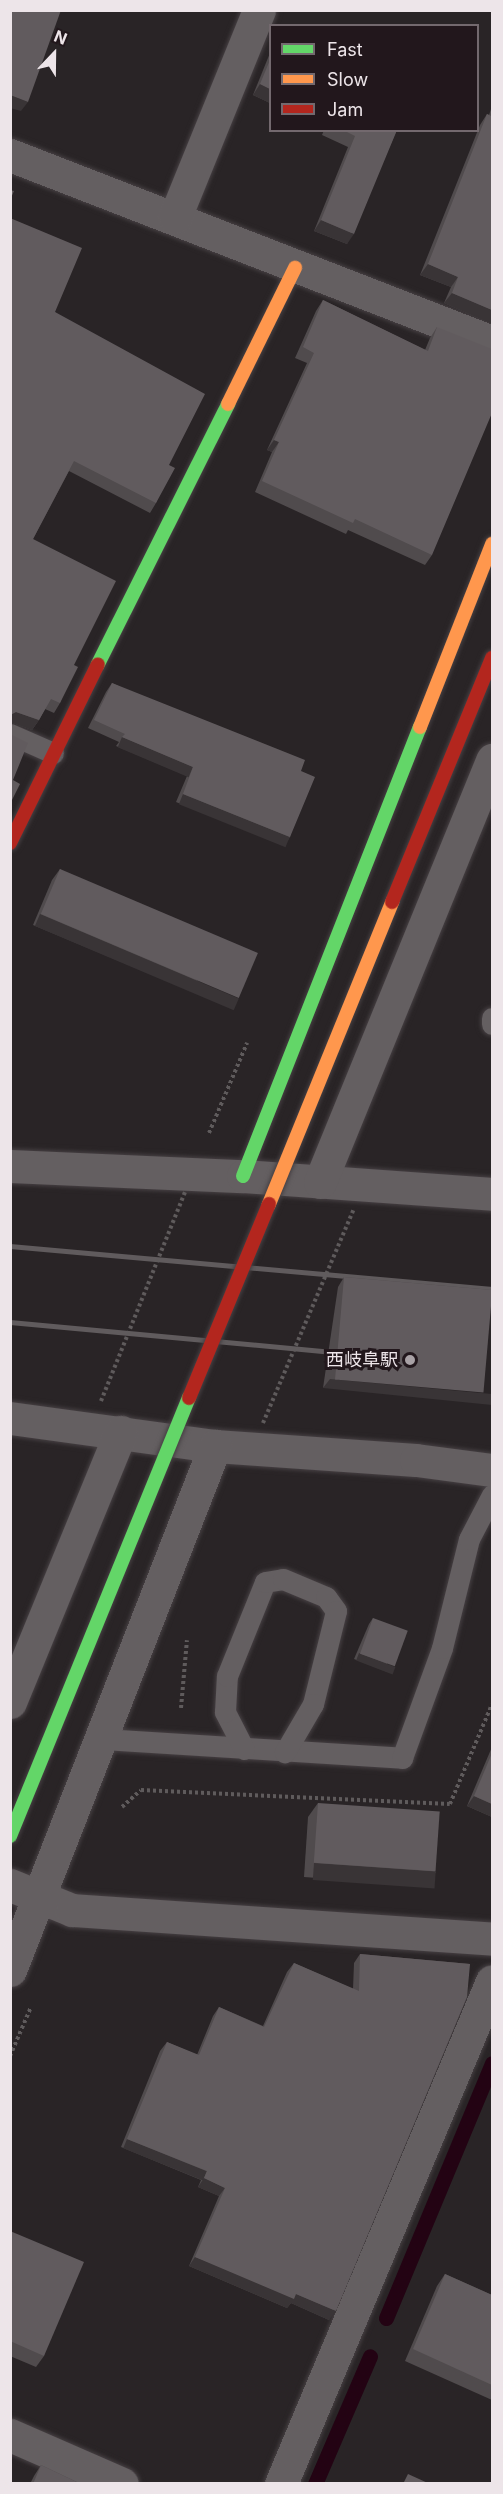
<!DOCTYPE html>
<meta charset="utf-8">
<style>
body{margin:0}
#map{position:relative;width:503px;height:2494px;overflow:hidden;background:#292426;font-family:Inter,"Noto Sans JP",sans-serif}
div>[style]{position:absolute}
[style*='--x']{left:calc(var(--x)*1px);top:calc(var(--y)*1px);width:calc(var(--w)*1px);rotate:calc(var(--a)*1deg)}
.stream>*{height:15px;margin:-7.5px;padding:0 7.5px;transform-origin:7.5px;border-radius:7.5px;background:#230313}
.path>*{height:4px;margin-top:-2px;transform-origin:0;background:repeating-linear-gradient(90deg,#5f5b5c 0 3px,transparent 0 6px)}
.roads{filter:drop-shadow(0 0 2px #464043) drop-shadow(0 0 2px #464043)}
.lane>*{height:21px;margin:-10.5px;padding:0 10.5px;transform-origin:10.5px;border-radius:10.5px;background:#645f61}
.street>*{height:33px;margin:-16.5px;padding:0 16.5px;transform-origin:16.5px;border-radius:16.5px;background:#645f61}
.fast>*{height:14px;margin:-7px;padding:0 7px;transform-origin:7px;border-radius:7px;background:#63d668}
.slow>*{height:14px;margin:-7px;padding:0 7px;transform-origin:7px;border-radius:7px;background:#ff974d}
.jam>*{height:14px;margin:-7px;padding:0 7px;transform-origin:7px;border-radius:7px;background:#b3261e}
.rail>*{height:4.5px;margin:-2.25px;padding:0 2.25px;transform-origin:2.25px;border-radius:2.25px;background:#605b5d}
.path-bridge>*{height:4px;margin-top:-2px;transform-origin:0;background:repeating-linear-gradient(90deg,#5f5b5c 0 3px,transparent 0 6px)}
.bridges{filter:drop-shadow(0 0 2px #464043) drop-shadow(0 0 2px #464043)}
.fast-bridge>*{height:14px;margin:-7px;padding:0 7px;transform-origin:7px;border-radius:7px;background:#63d668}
.slow-bridge>*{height:14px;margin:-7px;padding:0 7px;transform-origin:7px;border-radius:7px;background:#ff974d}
.jam-bridge>*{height:14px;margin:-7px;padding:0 7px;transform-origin:7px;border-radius:7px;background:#b3261e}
.wall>*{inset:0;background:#504b4d}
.shaded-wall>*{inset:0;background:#393436;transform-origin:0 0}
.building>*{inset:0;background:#615b5e;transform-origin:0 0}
.dots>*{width:16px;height:16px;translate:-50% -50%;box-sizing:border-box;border:3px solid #22171c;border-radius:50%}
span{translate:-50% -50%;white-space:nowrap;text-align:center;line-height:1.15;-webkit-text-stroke:6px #22171c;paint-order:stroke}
.poi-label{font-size:18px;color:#ede5e9}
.right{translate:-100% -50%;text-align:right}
.frame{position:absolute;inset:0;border:12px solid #ede5e9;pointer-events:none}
.legend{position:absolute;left:269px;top:24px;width:210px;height:108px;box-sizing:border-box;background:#22171c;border:2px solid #73696e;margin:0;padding:8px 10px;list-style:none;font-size:18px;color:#ede5e9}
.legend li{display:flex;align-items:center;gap:12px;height:30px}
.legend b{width:30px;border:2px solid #73696e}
.north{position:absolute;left:24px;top:24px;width:60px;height:60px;-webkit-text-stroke:4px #22171c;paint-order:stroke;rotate:22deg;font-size:16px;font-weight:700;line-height:24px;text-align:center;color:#ede5e9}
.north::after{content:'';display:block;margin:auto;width:21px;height:27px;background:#ede5e9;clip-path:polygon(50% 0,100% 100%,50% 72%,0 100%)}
</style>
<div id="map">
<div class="stream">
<div style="--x:386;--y:2318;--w:276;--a:-67.4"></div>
<div style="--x:315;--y:2484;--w:139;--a:-66.7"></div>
</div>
<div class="path">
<div style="--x:209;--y:1133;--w:98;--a:-67.1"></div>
<div style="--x:181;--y:1708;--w:68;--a:-85"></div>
<div style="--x:122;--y:1807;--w:25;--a:-42"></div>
<div style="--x:141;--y:1790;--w:309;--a:2.6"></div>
<div style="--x:450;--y:1804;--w:108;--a:-67.2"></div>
<div style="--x:10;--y:2056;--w:53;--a:-66.8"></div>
</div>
<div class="roads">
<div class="lane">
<div style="--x:10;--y:734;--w:47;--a:23.8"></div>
<div style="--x:492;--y:1018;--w:6;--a:90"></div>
<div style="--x:103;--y:1739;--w:300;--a:3.6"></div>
<div style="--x:402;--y:1758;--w:117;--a:-70"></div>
<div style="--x:442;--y:1648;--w:112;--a:-76.1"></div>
<div style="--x:469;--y:1539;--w:50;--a:-62.4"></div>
<div style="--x:244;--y:1749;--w:42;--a:-117.2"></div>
<div style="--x:225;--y:1712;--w:36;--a:-87"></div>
<div style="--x:227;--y:1676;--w:101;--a:-68"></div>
<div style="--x:265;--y:1582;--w:18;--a:-9"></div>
<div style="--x:283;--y:1579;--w:47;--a:22.7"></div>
<div style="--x:326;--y:1597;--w:17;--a:54"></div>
<div style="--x:336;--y:1611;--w:96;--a:103.9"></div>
<div style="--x:313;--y:1704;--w:56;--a:120.3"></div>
</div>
<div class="street">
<div style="--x:10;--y:155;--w:517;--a:21.2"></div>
<div style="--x:175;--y:217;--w:223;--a:-67.9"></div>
<div style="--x:10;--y:1166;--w:233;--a:2.5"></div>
<div style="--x:243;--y:1176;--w:250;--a:4.1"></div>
<div style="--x:320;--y:1182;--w:456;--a:-67.8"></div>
<div style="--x:10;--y:1418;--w:207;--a:7.8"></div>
<div style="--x:215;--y:1446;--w:201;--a:4"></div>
<div style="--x:416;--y:1460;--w:77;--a:7.5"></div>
<div style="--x:10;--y:1702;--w:292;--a:-67.7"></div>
<div style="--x:10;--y:1885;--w:67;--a:22"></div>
<div style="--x:72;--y:1910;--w:421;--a:3.9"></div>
<div style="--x:10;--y:1970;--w:563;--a:-68.63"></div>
<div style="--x:10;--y:2435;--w:122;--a:23.6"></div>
<div style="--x:281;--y:2484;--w:545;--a:-67.24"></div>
</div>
<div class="fast">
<div style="--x:98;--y:664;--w:291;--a:-63.4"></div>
<div style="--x:243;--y:1176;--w:483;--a:-68.5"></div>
</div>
<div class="slow">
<div style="--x:228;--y:404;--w:152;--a:-63.8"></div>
<div style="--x:420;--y:727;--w:197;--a:-68.5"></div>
</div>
<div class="jam">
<div style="--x:10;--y:843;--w:199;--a:-63.8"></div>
</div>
</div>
<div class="rail">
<div style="--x:10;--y:1246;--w:484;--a:5.1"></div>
<div style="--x:10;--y:1322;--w:337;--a:5.3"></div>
</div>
<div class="path-bridge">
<div style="--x:101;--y:1401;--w:225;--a:-68.1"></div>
<div style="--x:263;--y:1423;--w:233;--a:-67"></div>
</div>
<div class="bridges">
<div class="fast-bridge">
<div style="--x:10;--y:1836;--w:473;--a:-67.8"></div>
</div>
<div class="slow-bridge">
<div style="--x:269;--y:1204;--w:326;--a:-67.8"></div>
</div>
<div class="jam-bridge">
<div style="--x:392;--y:902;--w:264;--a:-67.7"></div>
<div style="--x:189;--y:1398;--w:210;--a:-67.6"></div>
</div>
</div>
<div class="wall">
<div style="clip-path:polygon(270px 53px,270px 103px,253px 95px)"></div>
<div style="clip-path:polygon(492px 106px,492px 324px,444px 303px,451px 287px,420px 275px,480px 125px,487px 114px,489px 115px)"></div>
<div style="clip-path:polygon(324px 130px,397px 130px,347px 244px,314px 231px,348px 147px,322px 135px)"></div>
<div style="clip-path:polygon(10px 218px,55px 312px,169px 465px,156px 503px,150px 513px,69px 471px,33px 539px,74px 665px,60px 703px,54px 713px,45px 709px,39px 720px,32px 730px,10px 722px)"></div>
<div style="clip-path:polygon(323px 300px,425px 350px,430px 338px,437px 327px,432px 555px,425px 565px,348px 530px,346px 534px,255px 492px,272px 452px,267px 450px,307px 363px,295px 358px,316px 311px)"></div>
<div style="clip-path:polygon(112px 683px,301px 771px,290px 837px,284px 846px,176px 802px,187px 776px,116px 746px,119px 742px,88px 728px,106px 692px)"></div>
<div style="clip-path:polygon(60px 869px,231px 1008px,33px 925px,52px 880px)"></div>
<div style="clip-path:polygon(344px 1277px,492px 1290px,323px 1388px,338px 1287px)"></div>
<div style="clip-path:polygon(373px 1618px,390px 1673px,354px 1659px,369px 1624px)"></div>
<div style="clip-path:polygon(492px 1747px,492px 1817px,467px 1806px)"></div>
<div style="clip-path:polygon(318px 1803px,436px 1872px,426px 1886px,304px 1877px,308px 1817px)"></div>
<div style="clip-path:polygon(360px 1954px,470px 1964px,329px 2320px,291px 2303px,287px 2308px,189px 2266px,219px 2196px,198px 2187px,201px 2180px,121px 2147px,160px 2051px,167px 2042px,197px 2055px,213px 2016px,219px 2007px,263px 2026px,287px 1972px,294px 1963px,353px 1989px,354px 1963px)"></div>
<div style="clip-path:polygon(10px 2231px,44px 2356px,36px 2367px,10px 2356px)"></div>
<div style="clip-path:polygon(445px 2274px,492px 2295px,492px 2400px,405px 2361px,437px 2286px)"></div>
<div style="clip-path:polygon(41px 2465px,81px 2484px,30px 2484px,34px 2476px)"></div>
</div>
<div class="shaded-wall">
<div style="clip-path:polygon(260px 84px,270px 89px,270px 103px,253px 95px)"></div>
<div style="clip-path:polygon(10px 95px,28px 102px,21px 111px,10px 108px)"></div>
<div style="clip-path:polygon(321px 220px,354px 234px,347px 244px,314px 231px)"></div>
<div style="clip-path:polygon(428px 264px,458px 277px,451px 287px,420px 275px)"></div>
<div style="clip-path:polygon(452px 293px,492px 310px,492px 324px,444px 303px)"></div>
<div style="clip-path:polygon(274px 440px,279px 442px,272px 452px,267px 450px)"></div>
<div style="clip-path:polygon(16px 712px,39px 720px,32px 730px,10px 722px,10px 715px)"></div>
<div style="left:122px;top:737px;width:77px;height:11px;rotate:23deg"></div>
<div style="left:183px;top:794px;width:115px;height:11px;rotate:22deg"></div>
<div style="left:40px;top:914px;width:216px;height:13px;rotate:23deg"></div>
<div style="clip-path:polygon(330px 1379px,492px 1394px,492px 1405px,323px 1388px)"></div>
<div style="left:359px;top:1653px;width:39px;height:8px;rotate:21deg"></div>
<div style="clip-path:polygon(474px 1796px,492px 1804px,492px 1817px,467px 1806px)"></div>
<div style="left:314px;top:1863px;width:122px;height:17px;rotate:4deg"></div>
<div style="left:127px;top:2139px;width:86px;height:10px;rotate:22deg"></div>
<div style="clip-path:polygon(204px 2178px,225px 2188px,219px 2196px,198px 2187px)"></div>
<div style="clip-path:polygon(195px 2257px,296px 2294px,336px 2311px,329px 2320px,291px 2303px,287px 2308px,189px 2266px)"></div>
</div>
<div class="building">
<div style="clip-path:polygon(10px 10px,61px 10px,28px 102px,10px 95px)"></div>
<div style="clip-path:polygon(270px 60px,270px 89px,260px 84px)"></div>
<div style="clip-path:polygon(492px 113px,492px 310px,452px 293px,458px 277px,428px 264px,487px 114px,491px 116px)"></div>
<div style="clip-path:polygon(343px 130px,397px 130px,354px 234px,321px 220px,355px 136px)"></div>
<div style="clip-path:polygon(10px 190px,14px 191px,10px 200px)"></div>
<div style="clip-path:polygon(10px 218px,82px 248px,55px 312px,205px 394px,169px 465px,175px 468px,156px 503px,74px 461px,33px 539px,116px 581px,74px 665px,78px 667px,60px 703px,51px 699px,39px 720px,16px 712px,10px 715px)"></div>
<div style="clip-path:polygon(323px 300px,428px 351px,437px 327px,492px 349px,492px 413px,432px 555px,355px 519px,353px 523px,262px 481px,279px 442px,274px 440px,314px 353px,303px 347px)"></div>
<div style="clip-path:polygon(112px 683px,305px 760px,301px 771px,315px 777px,290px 837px,183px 794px,193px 767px,122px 737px,125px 734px,94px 720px)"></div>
<div style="clip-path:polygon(10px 734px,28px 743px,13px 780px,20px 784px,10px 804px)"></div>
<div style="left:60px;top:869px;width:215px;height:49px;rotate:23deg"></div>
<div style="left:344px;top:1277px;width:149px;height:103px;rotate:5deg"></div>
<div style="left:373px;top:1618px;width:37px;height:38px;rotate:20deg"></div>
<div style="clip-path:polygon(492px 1753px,492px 1804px,474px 1796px)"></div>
<div style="left:318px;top:1803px;width:122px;height:60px;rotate:4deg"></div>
<div style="clip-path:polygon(360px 1954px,470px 1964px,467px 1997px,336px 2311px,296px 2294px,294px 2299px,195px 2257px,225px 2188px,204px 2178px,207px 2171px,127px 2139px,167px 2042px,199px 2055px,219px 2007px,264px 2027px,294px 1963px,359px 1991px)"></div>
<div style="clip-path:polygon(10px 2231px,84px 2262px,44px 2356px,10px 2341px)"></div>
<div style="clip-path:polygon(445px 2274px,492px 2295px,492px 2385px,413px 2349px)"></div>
<div style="clip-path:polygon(41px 2465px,81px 2484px,33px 2484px)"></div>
<div style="clip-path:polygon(408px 2474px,430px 2484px,403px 2484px)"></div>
</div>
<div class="dots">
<div style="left:410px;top:1360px;background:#a8a1a5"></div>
</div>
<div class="poi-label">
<span class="right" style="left:398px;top:1360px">西岐阜駅</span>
</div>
<div class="frame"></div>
<ul class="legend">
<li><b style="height:8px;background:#63d668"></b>Fast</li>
<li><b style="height:8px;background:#ff974d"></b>Slow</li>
<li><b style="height:8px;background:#b3261e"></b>Jam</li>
</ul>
<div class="north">N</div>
</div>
